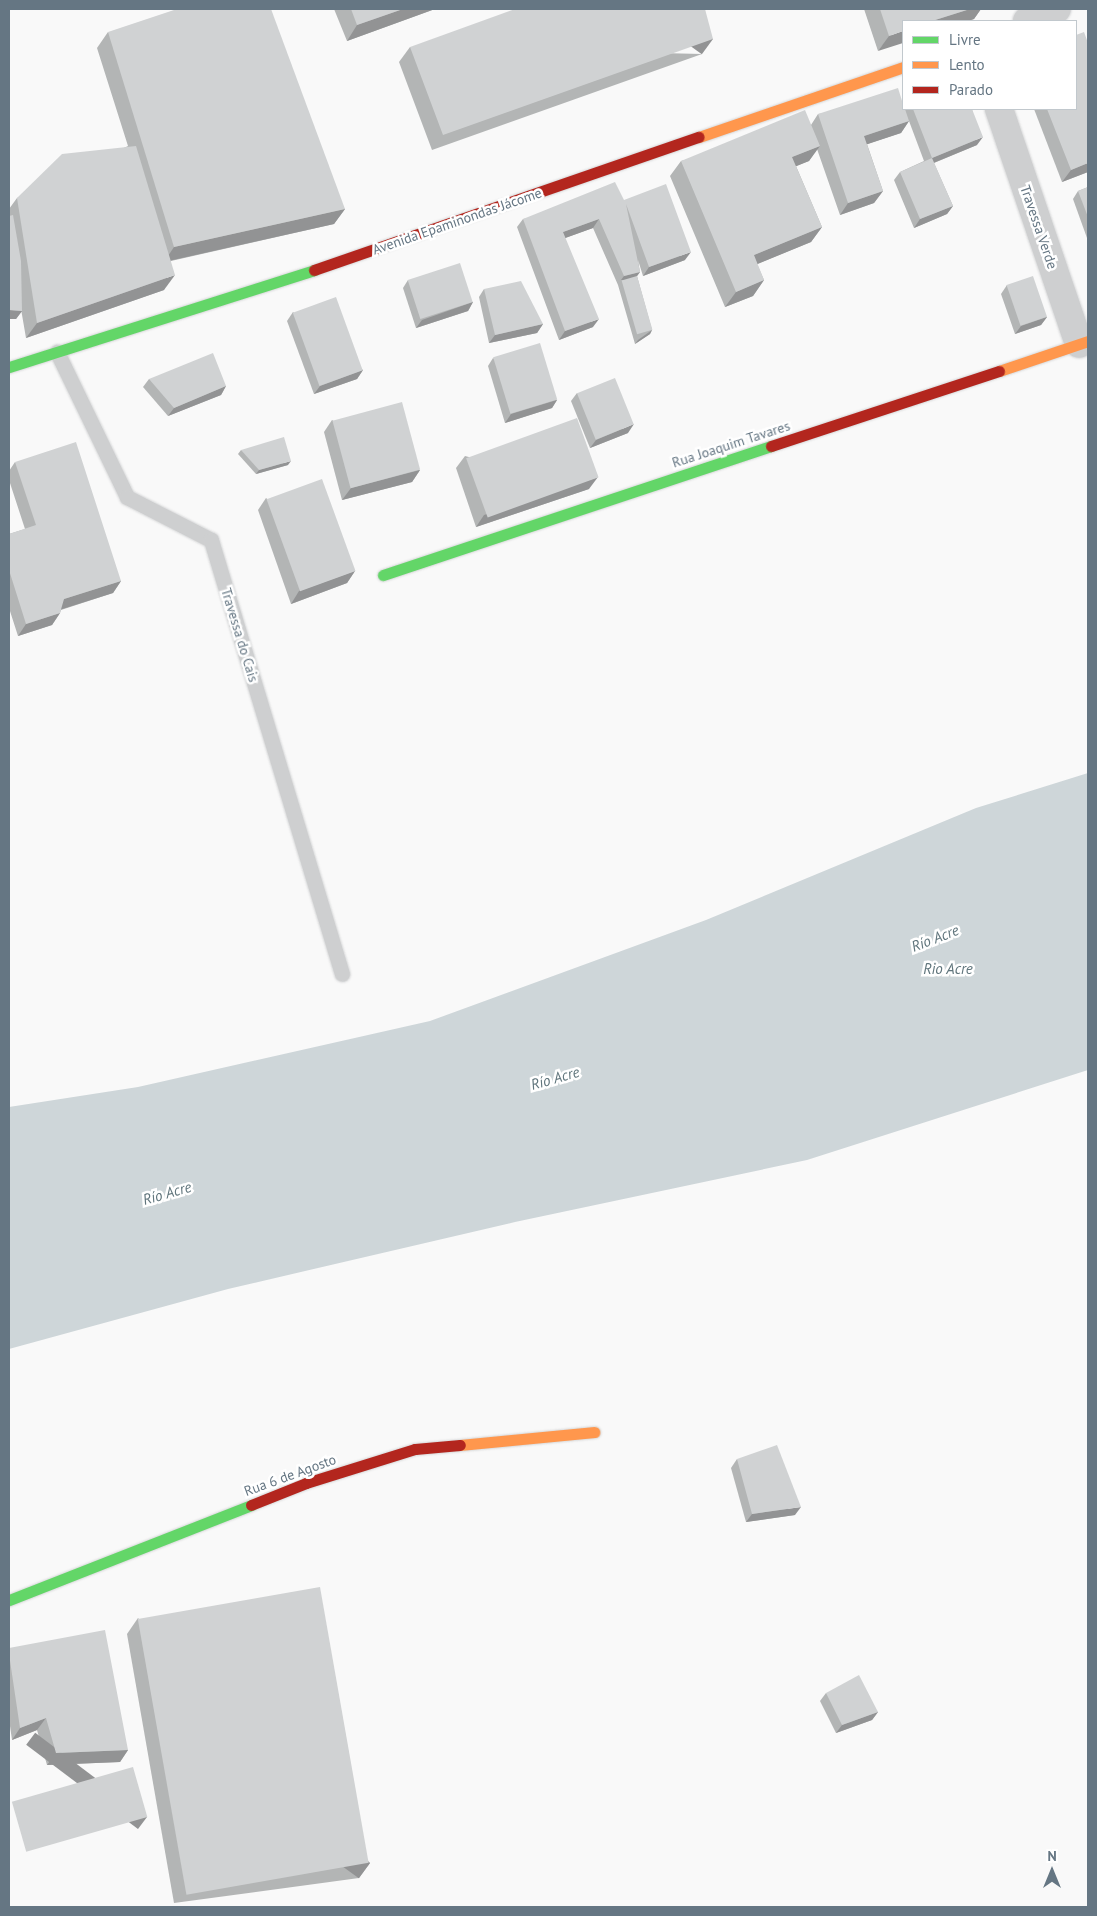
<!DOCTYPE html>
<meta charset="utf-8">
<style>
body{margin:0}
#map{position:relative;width:1097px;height:1916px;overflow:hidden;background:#f9f9f9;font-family:"PT Sans",sans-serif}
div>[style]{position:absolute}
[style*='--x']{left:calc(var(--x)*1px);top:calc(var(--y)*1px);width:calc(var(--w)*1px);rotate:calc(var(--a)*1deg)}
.water>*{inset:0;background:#ced6d9}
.roads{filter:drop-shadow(0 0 1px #d5d6d7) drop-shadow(0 0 1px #d5d6d7)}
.lane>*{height:15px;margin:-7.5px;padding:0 7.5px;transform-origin:7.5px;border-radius:7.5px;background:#cecfd0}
.street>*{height:28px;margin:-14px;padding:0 14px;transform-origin:14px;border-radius:14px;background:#cecfd0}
.fast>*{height:11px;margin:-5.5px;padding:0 5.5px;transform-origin:5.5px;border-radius:5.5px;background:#63d668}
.slow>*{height:11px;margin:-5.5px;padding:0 5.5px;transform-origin:5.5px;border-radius:5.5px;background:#ff974d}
.jam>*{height:11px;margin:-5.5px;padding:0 5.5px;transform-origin:5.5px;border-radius:5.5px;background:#b3261e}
.wall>*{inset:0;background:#b3b5b5}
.shaded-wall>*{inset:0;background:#929394;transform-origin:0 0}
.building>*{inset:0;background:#d0d2d3;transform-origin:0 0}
span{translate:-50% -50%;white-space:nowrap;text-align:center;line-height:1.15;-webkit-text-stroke:5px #fff;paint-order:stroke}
.street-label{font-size:14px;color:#657683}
.water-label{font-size:15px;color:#60757c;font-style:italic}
.frame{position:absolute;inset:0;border:10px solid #657683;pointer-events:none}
.legend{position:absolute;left:902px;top:20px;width:175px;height:90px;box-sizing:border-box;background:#fff;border:1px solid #c1c8cd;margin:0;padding:6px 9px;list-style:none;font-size:15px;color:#657683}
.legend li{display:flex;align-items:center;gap:10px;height:25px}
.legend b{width:25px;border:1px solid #c1c8cd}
.north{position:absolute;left:1027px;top:1846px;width:50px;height:50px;-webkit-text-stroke:4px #fff;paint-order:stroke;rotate:0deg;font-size:14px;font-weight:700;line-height:20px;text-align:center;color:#657683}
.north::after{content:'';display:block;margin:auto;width:18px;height:22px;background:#657683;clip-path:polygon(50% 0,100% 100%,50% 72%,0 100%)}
</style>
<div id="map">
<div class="water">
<div style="clip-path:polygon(1088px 773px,1088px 1070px,807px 1160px,515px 1222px,228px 1289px,9px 1349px,9px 1107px,138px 1087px,430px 1021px,706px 920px,976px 808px)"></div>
</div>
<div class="roads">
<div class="lane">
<div style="--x:57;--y:352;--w:161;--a:64.2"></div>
<div style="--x:127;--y:497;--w:94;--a:27.1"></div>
<div style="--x:211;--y:540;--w:453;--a:73.2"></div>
</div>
<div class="street">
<div style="--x:1027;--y:21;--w:32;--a:-22"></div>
<div style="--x:999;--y:109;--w:248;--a:71.2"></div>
</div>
<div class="fast">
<div style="--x:9;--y:367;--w:320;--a:-17.6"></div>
<div style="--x:383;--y:575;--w:409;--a:-18.4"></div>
<div style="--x:9;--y:1600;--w:260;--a:-21.4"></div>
</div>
<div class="slow">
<div style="--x:699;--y:137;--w:216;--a:-18.9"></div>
<div style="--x:999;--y:371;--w:94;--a:-18.6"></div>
<div style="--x:460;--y:1445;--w:135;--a:-5.5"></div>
</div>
<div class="jam">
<div style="--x:314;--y:270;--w:407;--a:-19.1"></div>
<div style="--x:771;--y:446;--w:240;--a:-18.2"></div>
<div style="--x:251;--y:1505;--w:59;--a:-21.8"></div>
<div style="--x:306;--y:1483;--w:114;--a:-17.3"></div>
<div style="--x:415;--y:1449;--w:45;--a:-5.1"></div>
</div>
</div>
<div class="wall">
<div style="clip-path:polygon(334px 9px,435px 9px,347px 41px)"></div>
<div style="clip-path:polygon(864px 9px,981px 9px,974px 19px,968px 21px,903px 21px,878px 51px)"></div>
<div style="clip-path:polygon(108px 32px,345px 209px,334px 224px,171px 261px,164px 290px,26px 338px,21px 309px,22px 311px,16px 319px,9px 319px,9px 209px,17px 198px,128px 146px,97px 48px)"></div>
<div style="clip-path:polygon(410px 47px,702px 54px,432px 150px,399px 62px)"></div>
<div style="clip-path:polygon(903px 100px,903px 109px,972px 109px,977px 145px,934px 163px,953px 206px,947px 214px,914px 228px,894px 180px,900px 172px,924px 161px,909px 121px,901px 133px,867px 144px,883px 191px,874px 203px,840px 215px,817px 149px,809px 161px,796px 166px,822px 227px,811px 242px,757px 264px,764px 280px,753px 296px,725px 307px,670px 176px,681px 161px,811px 125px,818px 114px,902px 102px)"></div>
<div style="clip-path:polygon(1034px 109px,1076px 109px,1088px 172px,1062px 182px)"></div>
<div style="clip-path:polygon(1088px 187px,1088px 238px,1087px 238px,1073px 199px,1078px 191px)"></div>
<div style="clip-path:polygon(624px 200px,685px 260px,643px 276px,638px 260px,640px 272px,637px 276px,652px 330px,650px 334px,635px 344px,618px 285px,593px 228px,565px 238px,593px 327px,559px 340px,517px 227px,523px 219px)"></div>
<div style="clip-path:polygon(408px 280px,473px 302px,468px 311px,416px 328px,403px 288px)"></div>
<div style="clip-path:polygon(1007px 285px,1047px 317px,1041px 325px,1015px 334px,1001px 294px)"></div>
<div style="clip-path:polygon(484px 289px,543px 324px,537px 333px,489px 343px,479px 297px)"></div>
<div style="clip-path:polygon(293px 312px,363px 370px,357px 379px,314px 394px,287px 321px)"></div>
<div style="clip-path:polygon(493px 358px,557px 400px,552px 408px,505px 423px,488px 366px)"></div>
<div style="clip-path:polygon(149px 379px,226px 386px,221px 395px,168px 416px,143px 387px)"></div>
<div style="clip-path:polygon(577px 393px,628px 433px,590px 448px,571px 401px)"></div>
<div style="clip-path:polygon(332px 420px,420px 470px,412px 482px,342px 500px,324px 432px)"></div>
<div style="clip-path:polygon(241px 450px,288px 465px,256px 474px,238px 454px)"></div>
<div style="clip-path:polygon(465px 456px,589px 489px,476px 527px,456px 468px)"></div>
<div style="clip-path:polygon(15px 462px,121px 581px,113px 593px,61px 610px,60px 613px,52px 625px,18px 636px,9px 608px,9px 534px,25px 529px,9px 480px,9px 471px)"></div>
<div style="clip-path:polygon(266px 498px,355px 571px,347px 583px,291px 604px,258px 510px)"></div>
<div style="clip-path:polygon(737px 1459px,795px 1515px,746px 1522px,731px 1468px)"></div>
<div style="clip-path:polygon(138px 1618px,370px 1863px,359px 1878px,174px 1903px,127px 1634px)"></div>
<div style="clip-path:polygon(9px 1648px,128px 1750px,120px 1762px,47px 1765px,37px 1730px,12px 1740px,9px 1719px)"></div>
<div style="clip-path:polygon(826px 1693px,878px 1712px,872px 1720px,836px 1733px,820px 1701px)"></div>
</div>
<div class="shaded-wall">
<div style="clip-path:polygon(403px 9px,435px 9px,347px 41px,357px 25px)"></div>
<div style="clip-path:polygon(970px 9px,981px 9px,974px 19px,968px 21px,932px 21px)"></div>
<div style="clip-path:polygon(903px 31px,903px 43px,878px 51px,889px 36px)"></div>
<div style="left:713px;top:39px;width:19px;height:287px;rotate:126deg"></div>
<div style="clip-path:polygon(909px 121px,901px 133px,856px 148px,864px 136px)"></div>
<div style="clip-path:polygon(983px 137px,977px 145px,926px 166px,932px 158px)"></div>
<div style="clip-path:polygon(820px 146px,809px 161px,782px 172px,792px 157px)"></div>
<div style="clip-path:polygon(1088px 163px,1088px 172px,1062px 182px,1071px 170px)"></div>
<div style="clip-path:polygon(883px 191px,874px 203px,840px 215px,848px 203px)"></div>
<div style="clip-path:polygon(953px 206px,947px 214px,914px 228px,920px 219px)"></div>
<div style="clip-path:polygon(345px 209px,334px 224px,164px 262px,174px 247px)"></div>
<div style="clip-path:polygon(599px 219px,593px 228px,557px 241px,563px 232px)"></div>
<div style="clip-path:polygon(822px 227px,811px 242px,743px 270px,754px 255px)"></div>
<div style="clip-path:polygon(691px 252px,685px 260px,643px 276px,649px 267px)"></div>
<div style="clip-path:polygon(640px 272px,634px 280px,621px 280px,624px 276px)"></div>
<div style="clip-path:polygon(175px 275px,164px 290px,26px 338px,37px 323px)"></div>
<div style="clip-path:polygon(764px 280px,753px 296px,725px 307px,736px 292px)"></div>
<div style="clip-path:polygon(473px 302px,468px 311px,416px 328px,422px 320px)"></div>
<div style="clip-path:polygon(9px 310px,22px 311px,16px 319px,9px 319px)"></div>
<div style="clip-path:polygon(1047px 317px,1041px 325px,1015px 334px,1021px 326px)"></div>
<div style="clip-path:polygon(599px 319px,593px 327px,559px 340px,565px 331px)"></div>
<div style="clip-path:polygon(543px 324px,537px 333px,489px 343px,495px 335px)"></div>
<div style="clip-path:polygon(652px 330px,650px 334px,635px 344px,638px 340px)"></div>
<div style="clip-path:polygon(363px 370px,357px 379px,314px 394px,320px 386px)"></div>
<div style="clip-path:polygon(226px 386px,221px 395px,168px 416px,174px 408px)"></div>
<div style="clip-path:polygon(557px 400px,552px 408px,505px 423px,511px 414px)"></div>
<div style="clip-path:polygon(634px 424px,628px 433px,590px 448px,596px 440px)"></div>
<div style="clip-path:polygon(291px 461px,288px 465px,256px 474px,259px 470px)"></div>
<div style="clip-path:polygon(420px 470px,412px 482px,342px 500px,351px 488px)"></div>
<div style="clip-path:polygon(598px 477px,589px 489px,476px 527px,484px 515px)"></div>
<div style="clip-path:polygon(355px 571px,347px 583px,291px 604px,299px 591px)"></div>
<div style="clip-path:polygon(121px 581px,113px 593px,56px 611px,64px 599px)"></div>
<div style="clip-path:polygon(60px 613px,52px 625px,18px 636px,26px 624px)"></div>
<div style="clip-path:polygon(801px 1507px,795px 1515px,746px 1522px,752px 1514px)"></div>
<div style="clip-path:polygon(878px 1712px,872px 1720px,836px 1733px,842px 1725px)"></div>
<div style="clip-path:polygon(46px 1718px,37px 1730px,12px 1740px,20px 1728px)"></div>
<div style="clip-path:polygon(128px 1750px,120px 1762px,47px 1765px,56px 1753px)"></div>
<div style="left:147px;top:1817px;width:15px;height:140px;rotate:127deg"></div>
<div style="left:370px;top:1863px;width:19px;height:188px;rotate:126deg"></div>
</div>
<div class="building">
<div style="clip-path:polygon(177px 9px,271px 9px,345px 209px,174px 247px,108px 32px)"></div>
<div style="clip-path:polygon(351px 9px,403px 9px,357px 25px)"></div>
<div style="clip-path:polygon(515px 9px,705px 9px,713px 39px,443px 135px,410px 47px)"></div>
<div style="clip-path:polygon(880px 9px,970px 9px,932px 21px,903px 21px,903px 31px,889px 36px)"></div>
<div style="clip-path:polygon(1084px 32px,1088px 43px,1088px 163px,1071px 170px,1047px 109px,1076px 109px,1076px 35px)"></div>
<div style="clip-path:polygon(898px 88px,903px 104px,903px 109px,905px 109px,909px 121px,864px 136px,883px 191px,848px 203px,818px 114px)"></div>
<div style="clip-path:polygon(913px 109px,972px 109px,983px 137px,932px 158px,953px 206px,920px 219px,900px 172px,932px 158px)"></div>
<div style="clip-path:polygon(805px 110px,820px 146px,792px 157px,822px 227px,754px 255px,764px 280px,736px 292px,681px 161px)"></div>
<div style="clip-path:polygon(136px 146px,175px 275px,37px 323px,17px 198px,62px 154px)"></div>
<div style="clip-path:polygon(615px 182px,624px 200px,666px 184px,691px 252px,649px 267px,626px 204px,640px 272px,624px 276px,599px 219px,563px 232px,599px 319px,565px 331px,523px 219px)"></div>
<div style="clip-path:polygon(1088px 187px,1088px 217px,1078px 191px)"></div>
<div style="clip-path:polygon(13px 215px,21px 261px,22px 311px,9px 310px,9px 216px)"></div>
<div style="left:460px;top:263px;width:41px;height:55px;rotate:72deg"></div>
<div style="left:637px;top:276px;width:56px;height:16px;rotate:74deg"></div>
<div style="left:1033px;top:276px;width:43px;height:28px;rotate:71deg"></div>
<div style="clip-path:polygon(521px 281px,543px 324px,495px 335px,484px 289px)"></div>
<div style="left:336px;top:297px;width:78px;height:46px;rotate:70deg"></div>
<div style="left:540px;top:343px;width:59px;height:49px;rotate:73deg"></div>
<div style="clip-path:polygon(213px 353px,226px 386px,174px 408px,149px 379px)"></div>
<div style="left:615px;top:378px;width:50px;height:41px;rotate:68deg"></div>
<div style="left:402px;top:402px;width:70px;height:72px;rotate:75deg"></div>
<div style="left:577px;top:418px;width:63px;height:118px;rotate:70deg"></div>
<div style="clip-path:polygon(284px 437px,291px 461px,259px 470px,241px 450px)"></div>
<div style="clip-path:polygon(76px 442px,121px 581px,64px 599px,60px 613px,26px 624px,9px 570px,9px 534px,36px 525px,15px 462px)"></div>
<div style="left:322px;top:479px;width:98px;height:59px;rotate:70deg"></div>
<div style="clip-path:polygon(777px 1445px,801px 1507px,752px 1514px,737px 1459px)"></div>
<div style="left:320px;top:1587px;width:280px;height:185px;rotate:80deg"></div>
<div style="clip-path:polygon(105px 1630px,128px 1750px,56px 1753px,46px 1718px,20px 1728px,9px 1654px,9px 1648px)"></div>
<div style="clip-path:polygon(859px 1675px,878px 1712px,842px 1725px,826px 1693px)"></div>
<div style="left:133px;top:1767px;width:52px;height:126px;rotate:74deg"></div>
</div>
<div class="street-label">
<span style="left:457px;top:221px;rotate:-19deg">Avenida Epaminondas Jácome</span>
<span style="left:1039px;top:227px;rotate:71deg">Travessa Verde</span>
<span style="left:731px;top:444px;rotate:-18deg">Rua Joaquim Tavares</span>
<span style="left:240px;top:635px;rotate:73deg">Travessa do Cais</span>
<span style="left:290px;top:1475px;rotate:-20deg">Rua 6 de Agosto</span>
</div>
<div class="water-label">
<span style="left:935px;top:938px;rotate:-21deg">Río Acre</span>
<span style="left:948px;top:969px">Rio Acre</span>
<span style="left:555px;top:1078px;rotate:-16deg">Río Acre</span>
<span style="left:167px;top:1193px;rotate:-16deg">Río Acre</span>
</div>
<div class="frame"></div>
<ul class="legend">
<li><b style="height:6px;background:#63d668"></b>Livre</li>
<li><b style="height:6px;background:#ff974d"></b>Lento</li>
<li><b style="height:6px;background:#b3261e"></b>Parado</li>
</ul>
<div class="north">N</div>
</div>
